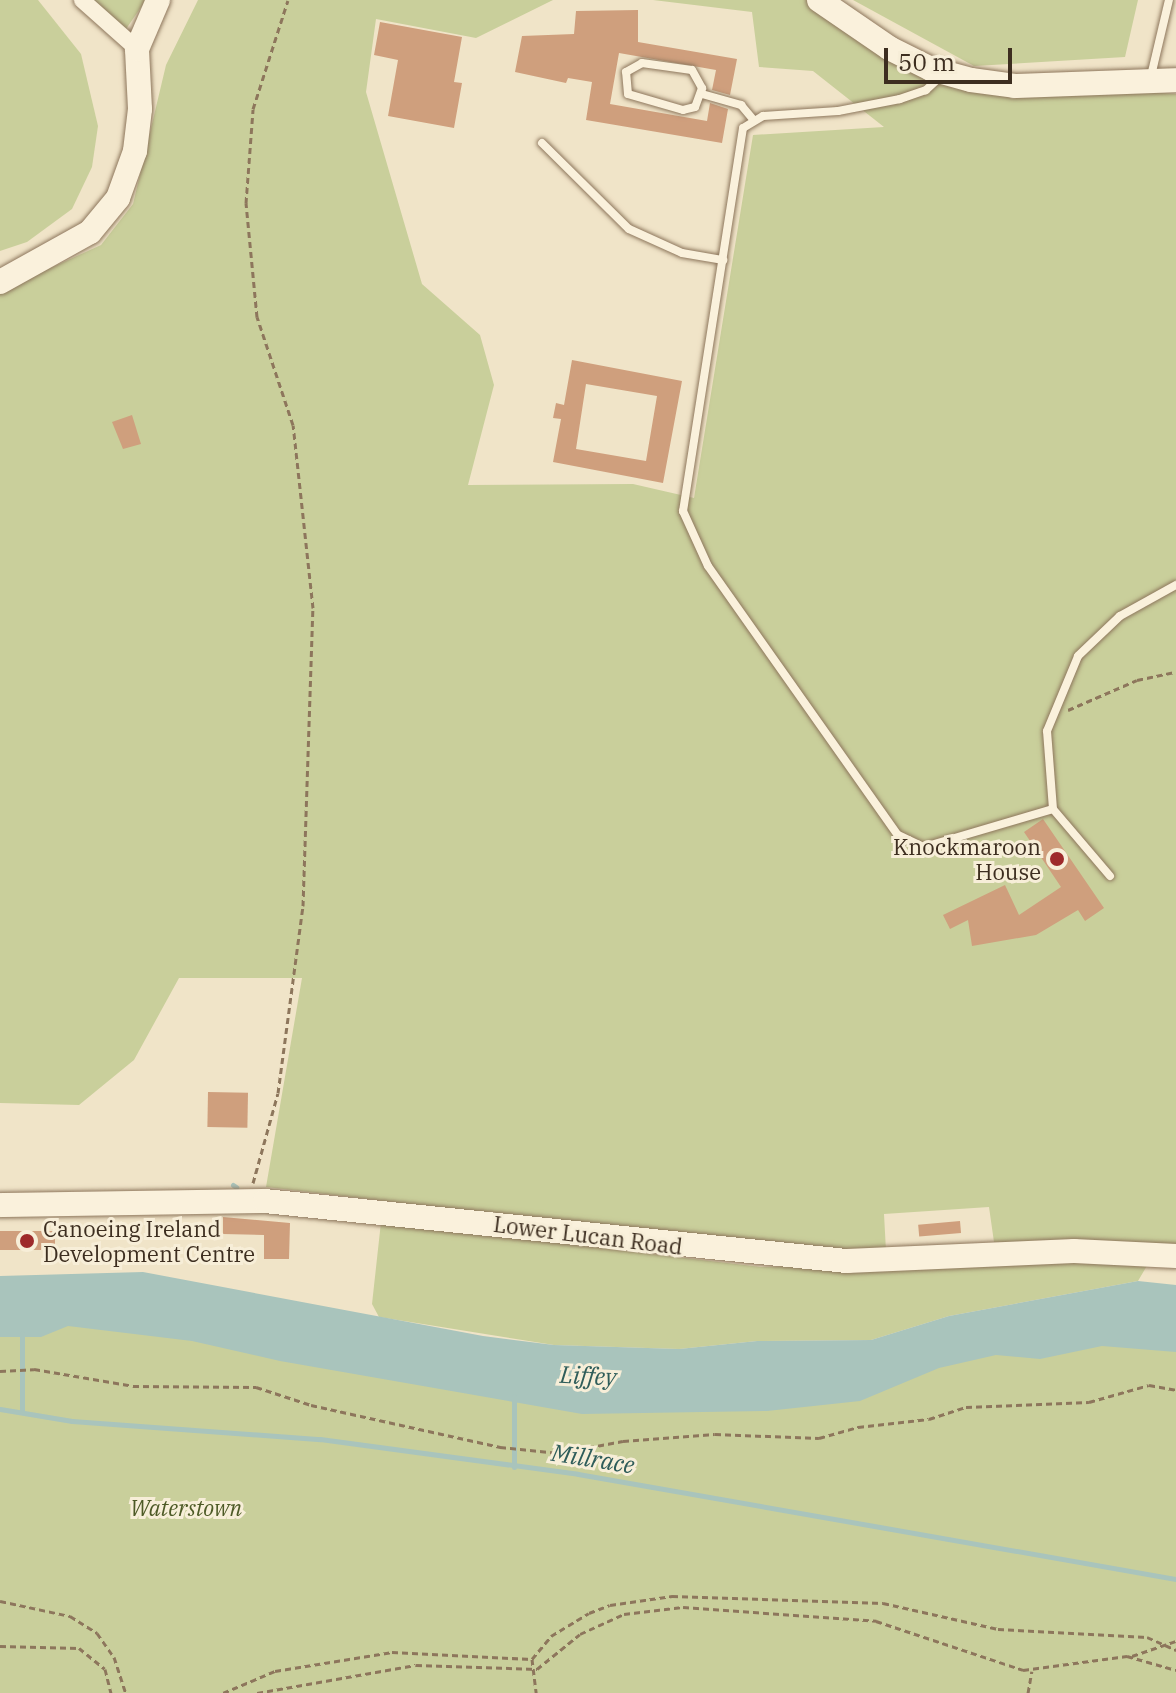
<!DOCTYPE html>
<style>
body{margin:0}
#map{position:relative;width:1176px;height:1693px;overflow:hidden;background:#f0e4c8;font-family:"IBM Plex Serif",serif}
div>[style]{position:absolute}
[style*='--x']{left:calc(var(--x)*1px);top:calc(var(--y)*1px);width:calc(var(--w)*1px);rotate:calc(var(--a)*1deg)}
.green>*{inset:0;background:#c9cf9b}
.water>*{inset:0;background:#a9c4bc}
.stream>*{height:5px;margin:-2.5px;padding:0 2.5px;transform-origin:2.5px;border-radius:2.5px;background:#a9c4bc}
.building>*{inset:0;background:#cf9f7d;transform-origin:0 0}
.path>*{height:3px;margin-top:-1.5px;transform-origin:0;background:repeating-linear-gradient(90deg,#8d765c 0 6px,transparent 0 10px)}
.roads{filter:drop-shadow(0 0 2px #8d765c) drop-shadow(0 0 2px #8d765c)}
.lane>*{height:8px;margin:-4px;padding:0 4px;transform-origin:4px;border-radius:4px;background:#faf1dc}
.street>*{height:16px;margin:-8px;padding:0 8px;transform-origin:8px;border-radius:8px;background:#faf1dc}
.secondary>*{height:24px;margin:-12px;padding:0 12px;transform-origin:12px;border-radius:12px;background:#faf1dc}
.dots>*{width:22px;height:22px;translate:-50% -50%;box-sizing:border-box;border:4px solid #f7eed8;border-radius:50%}
span{translate:-50% -50%;white-space:nowrap;text-align:center;line-height:1.15;-webkit-text-stroke:6px #f7eed8;paint-order:stroke}
.poi-label{font-size:22px;color:#3d2e20}
.right{translate:-100% -50%;text-align:right}
.left{translate:0 -50%;text-align:left}
.street-label{font-size:22px;color:#3d2e20}
.park-label{font-size:22px;color:#4d5a26;font-style:italic}
.water-label{font-size:24px;color:#2f5d5a;font-style:italic}
.scale{position:absolute;left:884px;top:48px;width:128px;height:36px;box-sizing:border-box;border:4px solid #3d2e20;border-top:0;padding-left:10px;font-size:24px;line-height:28px;white-space:nowrap;color:#3d2e20;-webkit-text-stroke:6px #f7eed8;paint-order:stroke}
</style>
<div id="map">
<div class="green">
<div style="clip-path:polygon(0 0,38px 0,81px 54px,98px 126px,92px 167px,72px 209px,27px 242px,0 251px)"></div>
<div style="clip-path:polygon(93px 0,146px 0,126px 29px)"></div>
<div style="clip-path:polygon(198px 0,553px 0,476px 38px,376px 19px,366px 92px,422px 284px,480px 335px,494px 385px,468px 485px,633px 484px,694px 498px,753px 135px,884px 127px,813px 71px,759px 67px,752px 12px,653px 0,806px 0,930px 75px,1176px 94px,1176px 1247px,994px 1242px,989px 1207px,884px 1214px,886px 1251px,765px 1246px,266px 1187px,302px 978px,179px 978px,134px 1060px,79px 1105px,0 1103px,0 291px,101px 245px,133px 204px,166px 65px)"></div>
<div style="clip-path:polygon(853px 0,1138px 0,1125px 57px,974px 66px)"></div>
<div style="clip-path:polygon(381px 1222px,761px 1267px,1014px 1261px,1148px 1264px,1138px 1281px,949px 1316px,871px 1340px,757px 1341px,679px 1349px,554px 1345px,379px 1317px,372px 1304px)"></div>
<div style="clip-path:polygon(0 1309px,514px 1372px,1176px 1324px,1176px 1693px,0 1693px)"></div>
</div>
<div class="water">
<div style="clip-path:polygon(143px 1272px,483px 1336px,554px 1345px,679px 1349px,757px 1341px,871px 1340px,949px 1316px,1138px 1281px,1176px 1285px,1176px 1352px,1102px 1346px,1040px 1359px,996px 1355px,939px 1368px,860px 1401px,767px 1411px,582px 1414px,280px 1361px,192px 1341px,68px 1326px,41px 1337px,0 1337px,0 1276px)"></div>
</div>
<div class="stream">
<div style="--x:233;--y:1185;--w:4;--a:34"></div>
<div style="--x:514;--y:1396;--w:71;--a:90"></div>
<div style="--x:0;--y:1409;--w:73;--a:9.5"></div>
<div style="--x:72;--y:1421;--w:249;--a:4.2"></div>
<div style="--x:320;--y:1439;--w:260;--a:7.7"></div>
<div style="--x:578;--y:1474;--w:607;--a:9.96"></div>
<div style="--x:22;--y:1412;--w:79;--a:-90"></div>
</div>
<div class="building">
<div style="clip-path:polygon(638px 10px,638px 42px,737px 59px,730px 95px,712px 90px,716px 70px,619px 53px,610px 104px,707px 121px,710px 103px,728px 109px,722px 143px,586px 120px,592px 82px,568px 78px,566px 83px,515px 72px,522px 36px,574px 34px,576px 11px)"></div>
<div style="clip-path:polygon(380px 22px,462px 37px,454px 82px,462px 83px,454px 128px,388px 116px,398px 60px,374px 55px)"></div>
<div style="clip-path:polygon(evenodd,572px 360px,682px 381px,663px 483px,553px 462px,561px 419px,553px 418px,556px 403px,564px 405px,572px 360px,586px 384px,657px 396px,646px 461px,576px 449px,586px 384px)"></div>
<div style="clip-path:polygon(132px 415px,141px 444px,123px 449px,112px 422px)"></div>
<div style="clip-path:polygon(1043px 819px,1104px 908px,1085px 921px,1078px 910px,1036px 935px,972px 946px,968px 920px,950px 929px,943px 915px,1005px 885px,1019px 915px,1061px 887px,1024px 832px)"></div>
<div style="left:208px;top:1092px;width:40px;height:35px;rotate:1deg"></div>
<div style="clip-path:polygon(223px 1217px,290px 1223px,289px 1259px,264px 1259px,264px 1235px,223px 1234px)"></div>
<div style="left:960px;top:1221px;width:12px;height:42px;rotate:85deg"></div>
<div style="left:55px;top:1231px;width:19px;height:55px;rotate:90deg"></div>
</div>
<div class="path">
<div style="--x:1068;--y:710;--w:75;--a:-23.5"></div>
<div style="--x:1137;--y:680;--w:40;--a:-12"></div>
<div style="--x:253;--y:1183;--w:93;--a:-74.5"></div>
<div style="--x:278;--y:1093;--w:189;--a:-82.4"></div>
<div style="--x:303;--y:906;--w:298;--a:-88.1"></div>
<div style="--x:313;--y:608;--w:184;--a:-96.2"></div>
<div style="--x:293;--y:425;--w:114;--a:-108.4"></div>
<div style="--x:257;--y:317;--w:115;--a:-95.5"></div>
<div style="--x:246;--y:203;--w:94;--a:-85.7"></div>
<div style="--x:253;--y:109;--w:114;--a:-72.2"></div>
<div style="--x:0;--y:1371;--w:34;--a:-3"></div>
<div style="--x:34;--y:1369;--w:100;--a:9.7"></div>
<div style="--x:133;--y:1386;--w:123;--a:0.5"></div>
<div style="--x:256;--y:1387;--w:58;--a:18.1"></div>
<div style="--x:311;--y:1405;--w:194;--a:12.5"></div>
<div style="--x:500;--y:1447;--w:59;--a:5.8"></div>
<div style="--x:559;--y:1453;--w:65;--a:-10.6"></div>
<div style="--x:623;--y:1441;--w:92;--a:-4.4"></div>
<div style="--x:715;--y:1434;--w:104;--a:2.2"></div>
<div style="--x:819;--y:1438;--w:41;--a:-15.8"></div>
<div style="--x:858;--y:1427;--w:71;--a:-6.4"></div>
<div style="--x:929;--y:1419;--w:39;--a:-18"></div>
<div style="--x:966;--y:1407;--w:123;--a:-2.3"></div>
<div style="--x:1089;--y:1402;--w:62;--a:-15.8"></div>
<div style="--x:1149;--y:1385;--w:27;--a:10"></div>
<div style="--x:0;--y:1601;--w:72;--a:12.1"></div>
<div style="--x:70;--y:1616;--w:32;--a:32"></div>
<div style="--x:97;--y:1633;--w:29;--a:55"></div>
<div style="--x:114;--y:1657;--w:38;--a:72"></div>
<div style="--x:0;--y:1646;--w:79;--a:1.5"></div>
<div style="--x:79;--y:1648;--w:33;--a:39"></div>
<div style="--x:105;--y:1669;--w:25;--a:76"></div>
<div style="--x:1132;--y:1656;--w:46;--a:-18.8"></div>
<div style="--x:532;--y:1659;--w:34;--a:83"></div>
<div style="--x:223;--y:1693;--w:56;--a:-22.9"></div>
<div style="--x:275;--y:1671;--w:119;--a:-9.2"></div>
<div style="--x:392;--y:1652;--w:140;--a:2.9"></div>
<div style="--x:532;--y:1659;--w:30;--a:-50"></div>
<div style="--x:551;--y:1636;--w:44;--a:-31.2"></div>
<div style="--x:589;--y:1613;--w:22;--a:-21"></div>
<div style="--x:610;--y:1605;--w:63;--a:-8.3"></div>
<div style="--x:672;--y:1596;--w:211;--a:1.9"></div>
<div style="--x:883;--y:1603;--w:118;--a:12.7"></div>
<div style="--x:998;--y:1629;--w:149;--a:3.1"></div>
<div style="--x:1147;--y:1637;--w:32;--a:24"></div>
<div style="--x:257;--y:1693;--w:161;--a:-10"></div>
<div style="--x:416;--y:1665;--w:121;--a:1.9"></div>
<div style="--x:537;--y:1669;--w:55;--a:-39.1"></div>
<div style="--x:580;--y:1634;--w:48;--a:-24.4"></div>
<div style="--x:624;--y:1614;--w:59;--a:-6.8"></div>
<div style="--x:683;--y:1607;--w:194;--a:4.1"></div>
<div style="--x:876;--y:1621;--w:155;--a:18.4"></div>
<div style="--x:1023;--y:1670;--w:105;--a:-7.7"></div>
<div style="--x:1127;--y:1656;--w:51;--a:15.9"></div>
<div style="--x:1028;--y:1693;--w:22;--a:-80"></div>
</div>
<div class="roads">
<div class="lane">
<div style="--x:642;--y:63;--w:50;--a:8"></div>
<div style="--x:692;--y:70;--w:21;--a:61"></div>
<div style="--x:702;--y:88;--w:20;--a:110"></div>
<div style="--x:695;--y:107;--w:12;--a:166"></div>
<div style="--x:683;--y:110;--w:57;--a:-163.8"></div>
<div style="--x:628;--y:94;--w:22;--a:-95"></div>
<div style="--x:626;--y:72;--w:18;--a:-29"></div>
<div style="--x:941;--y:76;--w:21;--a:137"></div>
<div style="--x:926;--y:90;--w:28;--a:161"></div>
<div style="--x:900;--y:99;--w:63;--a:169"></div>
<div style="--x:838;--y:111;--w:75;--a:176.2"></div>
<div style="--x:763;--y:116;--w:23;--a:149"></div>
<div style="--x:743;--y:128;--w:388;--a:98.9"></div>
<div style="--x:683;--y:511;--w:60;--a:65.6"></div>
<div style="--x:708;--y:566;--w:329;--a:54.8"></div>
<div style="--x:898;--y:835;--w:29;--a:25"></div>
<div style="--x:924;--y:847;--w:134;--a:-16.4"></div>
<div style="--x:1151;--y:76;--w:78;--a:-76.7"></div>
<div style="--x:702;--y:94;--w:41;--a:15.8"></div>
<div style="--x:741;--y:105;--w:17;--a:50"></div>
<div style="--x:542;--y:143;--w:122;--a:44.7"></div>
<div style="--x:629;--y:229;--w:58;--a:24.4"></div>
<div style="--x:682;--y:253;--w:42;--a:9.7"></div>
<div style="--x:1110;--y:876;--w:88;--a:-130.4"></div>
<div style="--x:1053;--y:809;--w:78;--a:-94.4"></div>
<div style="--x:1047;--y:731;--w:81;--a:-67.5"></div>
<div style="--x:1078;--y:656;--w:58;--a:-43.6"></div>
<div style="--x:1120;--y:616;--w:64;--a:-29"></div>
</div>
<div class="street">
<div style="--x:82;--y:0;--w:74;--a:41.7"></div>
</div>
<div class="secondary">
<div style="--x:819;--y:0;--w:85;--a:34.4"></div>
<div style="--x:889;--y:48;--w:47;--a:26.6"></div>
<div style="--x:931;--y:69;--w:41;--a:15.4"></div>
<div style="--x:971;--y:80;--w:44;--a:7.8"></div>
<div style="--x:1015;--y:86;--w:161;--a:-2.1"></div>
<div style="--x:0;--y:282;--w:103;--a:-29.1"></div>
<div style="--x:90;--y:232;--w:44;--a:-50.5"></div>
<div style="--x:118;--y:198;--w:50;--a:-70.1"></div>
<div style="--x:135;--y:151;--w:42;--a:-83.2"></div>
<div style="--x:140;--y:109;--w:60;--a:-92.9"></div>
<div style="--x:137;--y:49;--w:53;--a:-66.8"></div>
<div style="--x:0;--y:1205;--w:265;--a:-0.9"></div>
<div style="--x:265;--y:1201;--w:585;--a:5.89"></div>
<div style="--x:847;--y:1261;--w:227;--a:-2.5"></div>
<div style="--x:1074;--y:1251;--w:102;--a:2.8"></div>
</div>
</div>
<div class="dots">
<div style="left:1057px;top:859px;background:#9e2a2b"></div>
<div style="left:27px;top:1241px;background:#9e2a2b"></div>
</div>
<div class="poi-label">
<span class="right" style="left:1041px;top:859px">Knockmaroon<br>House</span>
<span class="left" style="left:43px;top:1241px">Canoeing Ireland<br>Development Centre</span>
</div>
<div class="street-label">
<span style="left:588px;top:1235px;rotate:7deg">Lower Lucan Road</span>
</div>
<div class="park-label">
<span style="left:186px;top:1508px">Waterstown</span>
</div>
<div class="water-label">
<span style="left:588px;top:1376px;rotate:3deg">Liffey</span>
<span style="left:593px;top:1459px;rotate:9deg">Millrace</span>
</div>
<div class="scale">50 m</div>
</div>
